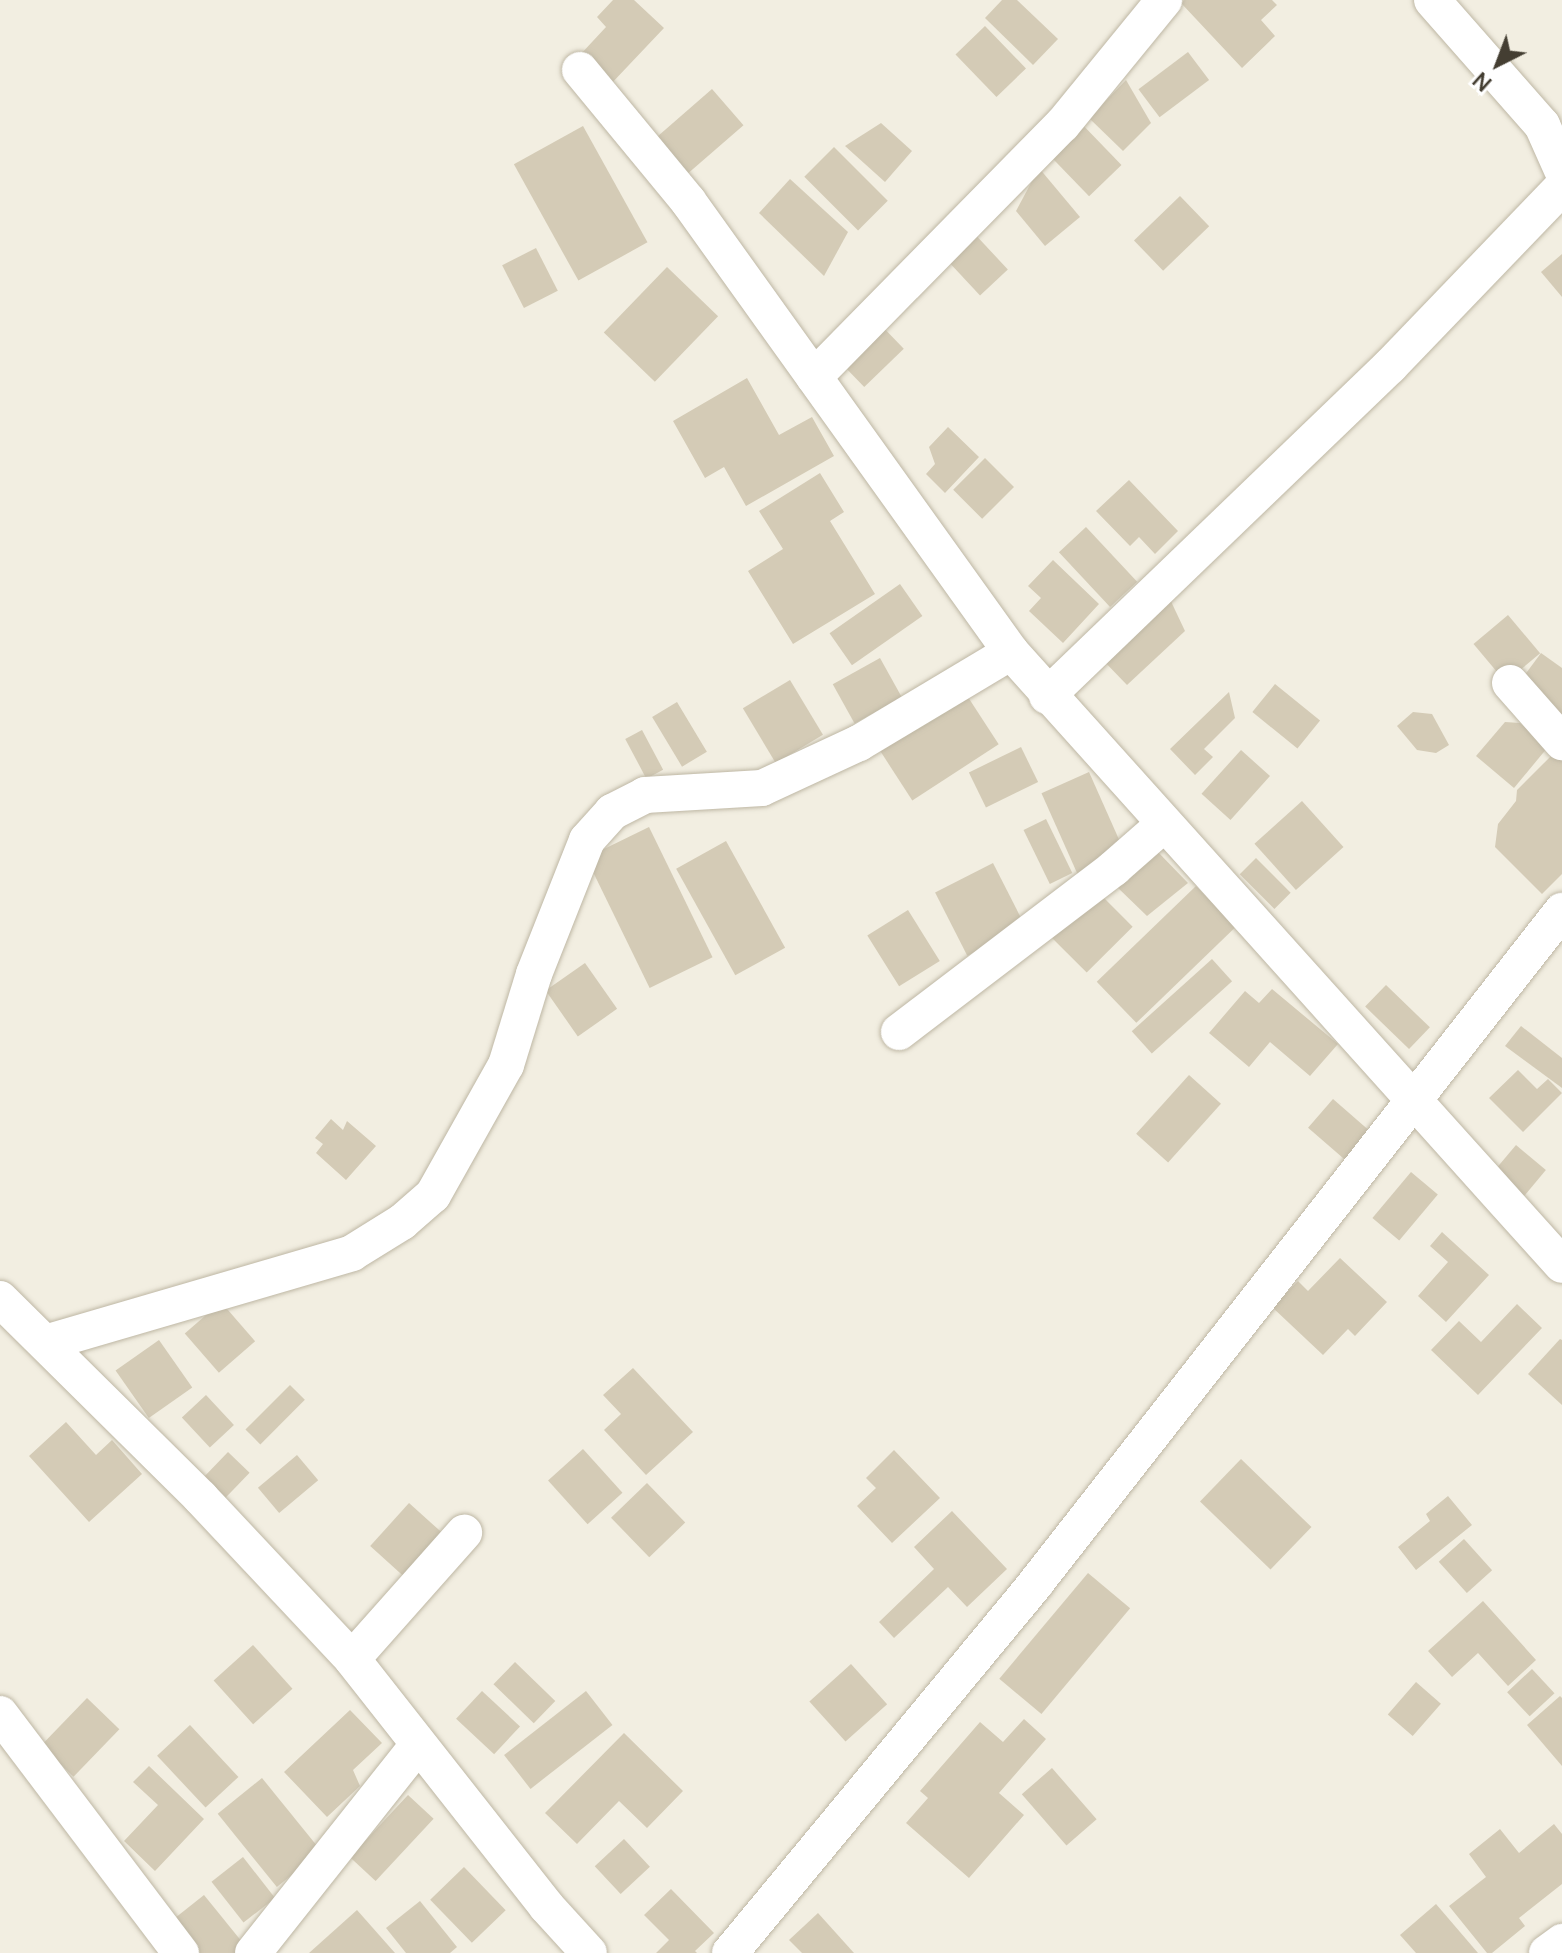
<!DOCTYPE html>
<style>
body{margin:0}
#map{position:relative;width:1562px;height:1953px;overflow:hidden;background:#f2eee1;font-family:Manrope,sans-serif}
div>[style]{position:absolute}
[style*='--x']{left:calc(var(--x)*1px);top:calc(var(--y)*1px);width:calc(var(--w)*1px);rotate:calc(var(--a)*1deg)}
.building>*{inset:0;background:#d4cbb6;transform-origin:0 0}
.roads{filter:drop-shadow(0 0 2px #beb7a4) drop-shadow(0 0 2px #beb7a4)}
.street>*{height:36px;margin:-18px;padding:0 18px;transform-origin:18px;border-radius:18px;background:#fff}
span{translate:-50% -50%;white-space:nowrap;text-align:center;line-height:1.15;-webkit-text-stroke:7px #fff;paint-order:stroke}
.north{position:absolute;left:1458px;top:24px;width:80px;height:80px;-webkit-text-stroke:6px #fff;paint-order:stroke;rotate:222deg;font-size:22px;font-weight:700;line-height:32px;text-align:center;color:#443e32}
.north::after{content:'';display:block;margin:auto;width:28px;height:36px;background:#443e32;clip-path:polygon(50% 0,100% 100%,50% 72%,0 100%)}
</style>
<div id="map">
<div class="building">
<div style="clip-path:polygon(613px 0,634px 0,664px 28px,610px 85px,579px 56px,606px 27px,597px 17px)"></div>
<div style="clip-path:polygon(1002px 0,1017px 0,1058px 39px,1033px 65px,985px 18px)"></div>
<div style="clip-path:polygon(1184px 0,1272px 0,1277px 5px,1261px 20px,1275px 36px,1242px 68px,1181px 3px)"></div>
<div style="left:985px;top:26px;width:59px;height:41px;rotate:46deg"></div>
<div style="left:1188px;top:52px;width:35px;height:62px;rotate:53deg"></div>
<div style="clip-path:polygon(1126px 80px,1151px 123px,1123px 151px,1089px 118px)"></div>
<div style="left:712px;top:89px;width:48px;height:81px;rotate:49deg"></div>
<div style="left:1077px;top:119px;width:64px;height:45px;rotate:46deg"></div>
<div style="clip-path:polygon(881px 123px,912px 151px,885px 182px,845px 146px)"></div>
<div style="left:583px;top:126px;width:133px;height:79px;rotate:61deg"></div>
<div style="left:834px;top:147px;width:76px;height:42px;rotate:45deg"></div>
<div style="clip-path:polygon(1039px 168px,1080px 217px,1045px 246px,1016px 211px)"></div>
<div style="clip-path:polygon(790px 179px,848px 232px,824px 276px,759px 213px)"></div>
<div style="left:1180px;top:196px;width:42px;height:64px;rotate:46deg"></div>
<div style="left:971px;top:230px;width:54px;height:38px;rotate:47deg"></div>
<div style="left:536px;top:248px;width:48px;height:38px;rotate:63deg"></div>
<div style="clip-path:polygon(1562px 254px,1562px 297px,1541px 272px)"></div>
<div style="left:667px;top:267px;width:71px;height:91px;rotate:44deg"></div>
<div style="left:876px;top:320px;width:40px;height:55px;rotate:46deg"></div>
<div style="clip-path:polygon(747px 378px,779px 435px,812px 417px,834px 456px,746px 506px,724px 467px,705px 478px,673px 421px)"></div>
<div style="clip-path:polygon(948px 427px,979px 457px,945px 493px,926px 474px,935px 464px,929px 447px)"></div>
<div style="left:985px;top:458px;width:41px;height:45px;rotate:45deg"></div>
<div style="clip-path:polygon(820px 473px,844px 512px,830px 521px,875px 594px,793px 644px,748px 571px,783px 549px,759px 511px)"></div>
<div style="clip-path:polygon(1129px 480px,1178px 531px,1155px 554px,1139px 537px,1130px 546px,1096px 511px)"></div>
<div style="left:1086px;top:527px;width:75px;height:37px;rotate:47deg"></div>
<div style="clip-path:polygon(1053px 560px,1099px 604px,1063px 643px,1029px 611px,1041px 598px,1028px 586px)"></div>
<div style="left:900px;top:584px;width:39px;height:86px;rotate:55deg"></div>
<div style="clip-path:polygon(1167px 593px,1185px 631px,1127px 685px,1099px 656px)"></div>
<div style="left:1508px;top:615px;width:50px;height:45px;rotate:50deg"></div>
<div style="clip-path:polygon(1541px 653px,1562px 668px,1562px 722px,1516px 687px)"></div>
<div style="left:880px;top:658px;width:45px;height:54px;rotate:61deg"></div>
<div style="left:790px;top:680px;width:64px;height:55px;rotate:59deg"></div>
<div style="left:1275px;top:684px;width:58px;height:36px;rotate:39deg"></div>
<div style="clip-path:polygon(1229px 692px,1235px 718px,1204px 749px,1213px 757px,1195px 775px,1170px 749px)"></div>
<div style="left:966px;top:694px;width:60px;height:103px;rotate:57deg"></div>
<div style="left:677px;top:702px;width:58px;height:29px;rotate:59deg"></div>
<div style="clip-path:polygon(1413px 712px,1432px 714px,1449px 745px,1436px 753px,1417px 750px,1397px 726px)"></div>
<div style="clip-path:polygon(1505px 722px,1520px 723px,1548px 747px,1514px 788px,1476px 756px)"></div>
<div style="left:642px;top:730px;width:45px;height:19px;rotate:62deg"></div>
<div style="left:1021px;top:747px;width:39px;height:58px;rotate:64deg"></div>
<div style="left:1241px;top:750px;width:39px;height:59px;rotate:42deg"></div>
<div style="clip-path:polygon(1554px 753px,1562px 761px,1562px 874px,1542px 894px,1495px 847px,1498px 824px,1516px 801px,1517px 790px)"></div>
<div style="left:1089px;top:772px;width:88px;height:52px;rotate:66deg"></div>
<div style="left:1302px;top:801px;width:62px;height:64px;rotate:48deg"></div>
<div style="left:1046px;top:819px;width:60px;height:25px;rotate:64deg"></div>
<div style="left:649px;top:827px;width:145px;height:70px;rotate:64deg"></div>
<div style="left:726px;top:841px;width:122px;height:57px;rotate:61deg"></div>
<div style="clip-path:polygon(1156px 850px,1188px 883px,1147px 916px,1116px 886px)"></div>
<div style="left:1256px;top:858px;width:49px;height:23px;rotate:45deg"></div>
<div style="left:993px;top:863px;width:71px;height:65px;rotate:63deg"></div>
<div style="left:1196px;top:886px;width:57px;height:138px;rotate:46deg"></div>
<div style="left:1098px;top:892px;width:49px;height:65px;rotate:45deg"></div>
<div style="left:908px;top:910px;width:60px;height:48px;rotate:58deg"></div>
<div style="left:1212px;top:959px;width:30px;height:108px;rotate:48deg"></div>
<div style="left:585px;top:963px;width:56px;height:48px;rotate:55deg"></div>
<div style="left:1386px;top:985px;width:61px;height:30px;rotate:44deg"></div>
<div style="clip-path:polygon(1272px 989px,1338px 1044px,1310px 1076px,1270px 1042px,1249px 1067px,1209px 1033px,1245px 991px,1259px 1003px)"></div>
<div style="clip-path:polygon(1521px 1026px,1562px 1058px,1562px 1088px,1505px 1046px)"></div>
<div style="clip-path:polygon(1518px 1070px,1537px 1089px,1548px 1079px,1562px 1093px,1523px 1132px,1489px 1098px)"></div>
<div style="left:1189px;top:1075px;width:43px;height:79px;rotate:42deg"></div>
<div style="left:1333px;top:1099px;width:57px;height:38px;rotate:41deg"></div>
<div style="clip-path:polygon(331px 1119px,343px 1130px,347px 1121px,376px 1146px,346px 1180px,316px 1153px,323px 1144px,315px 1138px)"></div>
<div style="left:1516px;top:1145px;width:39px;height:37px;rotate:40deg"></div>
<div style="left:1411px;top:1172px;width:35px;height:60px;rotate:40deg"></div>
<div style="clip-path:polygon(1442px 1232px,1489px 1275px,1446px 1322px,1418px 1296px,1448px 1262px,1430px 1246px)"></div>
<div style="clip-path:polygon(1340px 1258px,1387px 1302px,1355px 1336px,1348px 1329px,1323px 1355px,1272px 1307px,1298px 1281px,1308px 1291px)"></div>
<div style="left:221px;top:1302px;width:52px;height:48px;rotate:49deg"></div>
<div style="clip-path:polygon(1517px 1304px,1542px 1328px,1478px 1395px,1431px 1350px,1459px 1321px,1481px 1342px)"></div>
<div style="clip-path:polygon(1560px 1339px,1562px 1340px,1562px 1405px,1528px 1374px)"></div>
<div style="left:159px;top:1340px;width:58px;height:53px;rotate:55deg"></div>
<div style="clip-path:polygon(633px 1368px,693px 1432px,646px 1475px,604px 1430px,621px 1414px,603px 1395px)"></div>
<div style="left:290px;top:1385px;width:21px;height:63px;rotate:45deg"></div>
<div style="left:206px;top:1395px;width:41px;height:33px;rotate:47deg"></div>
<div style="clip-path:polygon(66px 1422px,96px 1455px,112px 1440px,142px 1474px,89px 1522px,29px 1456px)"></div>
<div style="left:583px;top:1449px;width:59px;height:47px;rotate:48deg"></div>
<div style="clip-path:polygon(894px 1450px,940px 1498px,892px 1543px,857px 1506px,876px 1488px,866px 1478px)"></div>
<div style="left:228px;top:1452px;width:30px;height:35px;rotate:44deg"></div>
<div style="left:297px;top:1455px;width:33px;height:51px;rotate:50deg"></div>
<div style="left:1241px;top:1459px;width:98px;height:59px;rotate:44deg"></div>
<div style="left:647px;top:1483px;width:55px;height:50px;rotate:46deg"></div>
<div style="clip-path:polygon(1448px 1496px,1472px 1525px,1416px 1570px,1398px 1547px,1430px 1521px,1426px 1514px)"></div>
<div style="left:409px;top:1503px;width:48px;height:58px;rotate:42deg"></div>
<div style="clip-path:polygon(952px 1511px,1007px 1569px,967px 1607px,948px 1587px,894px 1638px,879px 1622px,934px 1569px,914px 1547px)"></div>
<div style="left:1464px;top:1539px;width:42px;height:34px;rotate:48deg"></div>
<div style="left:1088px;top:1573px;width:55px;height:138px;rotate:40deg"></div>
<div style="clip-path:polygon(1483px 1601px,1536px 1660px,1508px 1686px,1478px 1653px,1452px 1677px,1428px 1651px)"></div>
<div style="left:253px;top:1645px;width:59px;height:53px;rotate:48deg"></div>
<div style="left:515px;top:1662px;width:56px;height:31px;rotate:44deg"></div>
<div style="left:851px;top:1664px;width:54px;height:56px;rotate:48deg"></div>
<div style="left:1532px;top:1669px;width:33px;height:34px;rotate:47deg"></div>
<div style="left:1416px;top:1682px;width:33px;height:43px;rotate:41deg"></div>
<div style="left:482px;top:1691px;width:52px;height:38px;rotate:43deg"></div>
<div style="left:586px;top:1691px;width:43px;height:104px;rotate:52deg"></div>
<div style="clip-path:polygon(1560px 1696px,1562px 1698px,1562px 1766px,1527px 1725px)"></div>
<div style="left:87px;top:1698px;width:45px;height:66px;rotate:44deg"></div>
<div style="clip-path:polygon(350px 1710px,382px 1743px,353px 1770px,360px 1786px,327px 1817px,284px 1772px)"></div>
<div style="clip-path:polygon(1024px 1719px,1046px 1739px,999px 1793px,1024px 1815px,969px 1878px,906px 1823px,928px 1798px,920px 1791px,980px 1722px,1003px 1742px)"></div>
<div style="left:190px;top:1725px;width:71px;height:45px;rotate:47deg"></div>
<div style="clip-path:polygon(624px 1733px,683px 1791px,647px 1828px,619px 1801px,577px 1844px,545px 1813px)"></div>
<div style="clip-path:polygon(149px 1766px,204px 1819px,155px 1871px,124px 1841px,158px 1805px,133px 1782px)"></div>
<div style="left:1052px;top:1768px;width:68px;height:40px;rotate:49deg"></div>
<div style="left:262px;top:1778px;width:94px;height:57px;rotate:51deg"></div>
<div style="left:408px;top:1795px;width:35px;height:85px;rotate:43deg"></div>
<div style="clip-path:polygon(1554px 1824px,1562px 1834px,1562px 1884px,1519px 1918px,1525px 1926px,1492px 1953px,1487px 1953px,1449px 1906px,1486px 1877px,1469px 1854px,1500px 1829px,1519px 1853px)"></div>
<div style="left:624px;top:1839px;width:38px;height:40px;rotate:47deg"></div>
<div style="left:243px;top:1857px;width:52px;height:40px;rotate:52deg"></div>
<div style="left:464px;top:1867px;width:60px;height:47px;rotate:46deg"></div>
<div style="clip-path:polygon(671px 1889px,714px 1933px,695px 1951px,697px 1953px,656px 1953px,669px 1940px,644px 1915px)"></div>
<div style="clip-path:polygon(204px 1895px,247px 1948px,240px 1953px,195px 1953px,170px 1922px)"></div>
<div style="clip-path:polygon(420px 1901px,457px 1947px,450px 1953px,406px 1953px,386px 1928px)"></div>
<div style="clip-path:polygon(1436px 1904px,1478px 1953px,1416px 1953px,1400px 1935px)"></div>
<div style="clip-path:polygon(357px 1910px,395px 1953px,309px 1953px)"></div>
<div style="clip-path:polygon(818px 1913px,854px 1953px,802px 1953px,789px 1940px)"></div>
</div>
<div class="roads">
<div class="street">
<div style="--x:1432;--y:0;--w:167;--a:48.7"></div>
<div style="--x:1542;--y:125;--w:49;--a:66"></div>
<div style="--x:580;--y:70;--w:170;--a:50.5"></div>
<div style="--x:688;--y:201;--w:555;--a:54.39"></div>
<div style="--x:1011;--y:652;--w:824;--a:48.05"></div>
<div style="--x:814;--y:377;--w:355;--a:-45.5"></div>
<div style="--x:1063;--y:124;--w:160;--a:-50.8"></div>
<div style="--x:1510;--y:683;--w:79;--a:48.6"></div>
<div style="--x:1047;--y:696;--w:476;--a:-43.9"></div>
<div style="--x:1390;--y:366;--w:248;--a:-46.1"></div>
<div style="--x:899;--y:1032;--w:270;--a:-37.3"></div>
<div style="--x:1114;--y:868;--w:67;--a:-41.3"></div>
<div style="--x:0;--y:1299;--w:283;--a:44.7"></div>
<div style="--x:201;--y:1498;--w:221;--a:46.8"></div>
<div style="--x:352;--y:1659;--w:315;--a:51.8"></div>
<div style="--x:547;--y:1907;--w:62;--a:47.6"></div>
<div style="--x:45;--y:1343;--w:320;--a:-16.3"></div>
<div style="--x:352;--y:1253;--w:59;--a:-31.8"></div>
<div style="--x:402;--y:1222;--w:41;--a:-41.1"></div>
<div style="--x:433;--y:1195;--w:149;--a:-60.7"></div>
<div style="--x:506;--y:1065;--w:95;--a:-72.9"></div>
<div style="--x:534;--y:974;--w:144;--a:-68.4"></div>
<div style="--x:587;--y:840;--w:38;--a:-48"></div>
<div style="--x:612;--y:812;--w:37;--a:-27"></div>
<div style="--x:645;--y:795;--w:117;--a:-3.4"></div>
<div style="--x:762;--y:788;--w:107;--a:-24.9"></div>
<div style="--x:859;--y:743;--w:177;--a:-30.9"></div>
<div style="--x:352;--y:1659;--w:169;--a:-48.4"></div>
<div style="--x:0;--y:1714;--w:300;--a:52.9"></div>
<div style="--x:253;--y:1953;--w:264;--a:-51.6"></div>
<div style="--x:730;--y:1953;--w:479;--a:-50.4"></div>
<div style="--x:1035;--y:1584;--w:855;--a:-51.94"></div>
<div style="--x:1547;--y:1953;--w:19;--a:-36"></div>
</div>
</div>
<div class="north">N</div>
</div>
